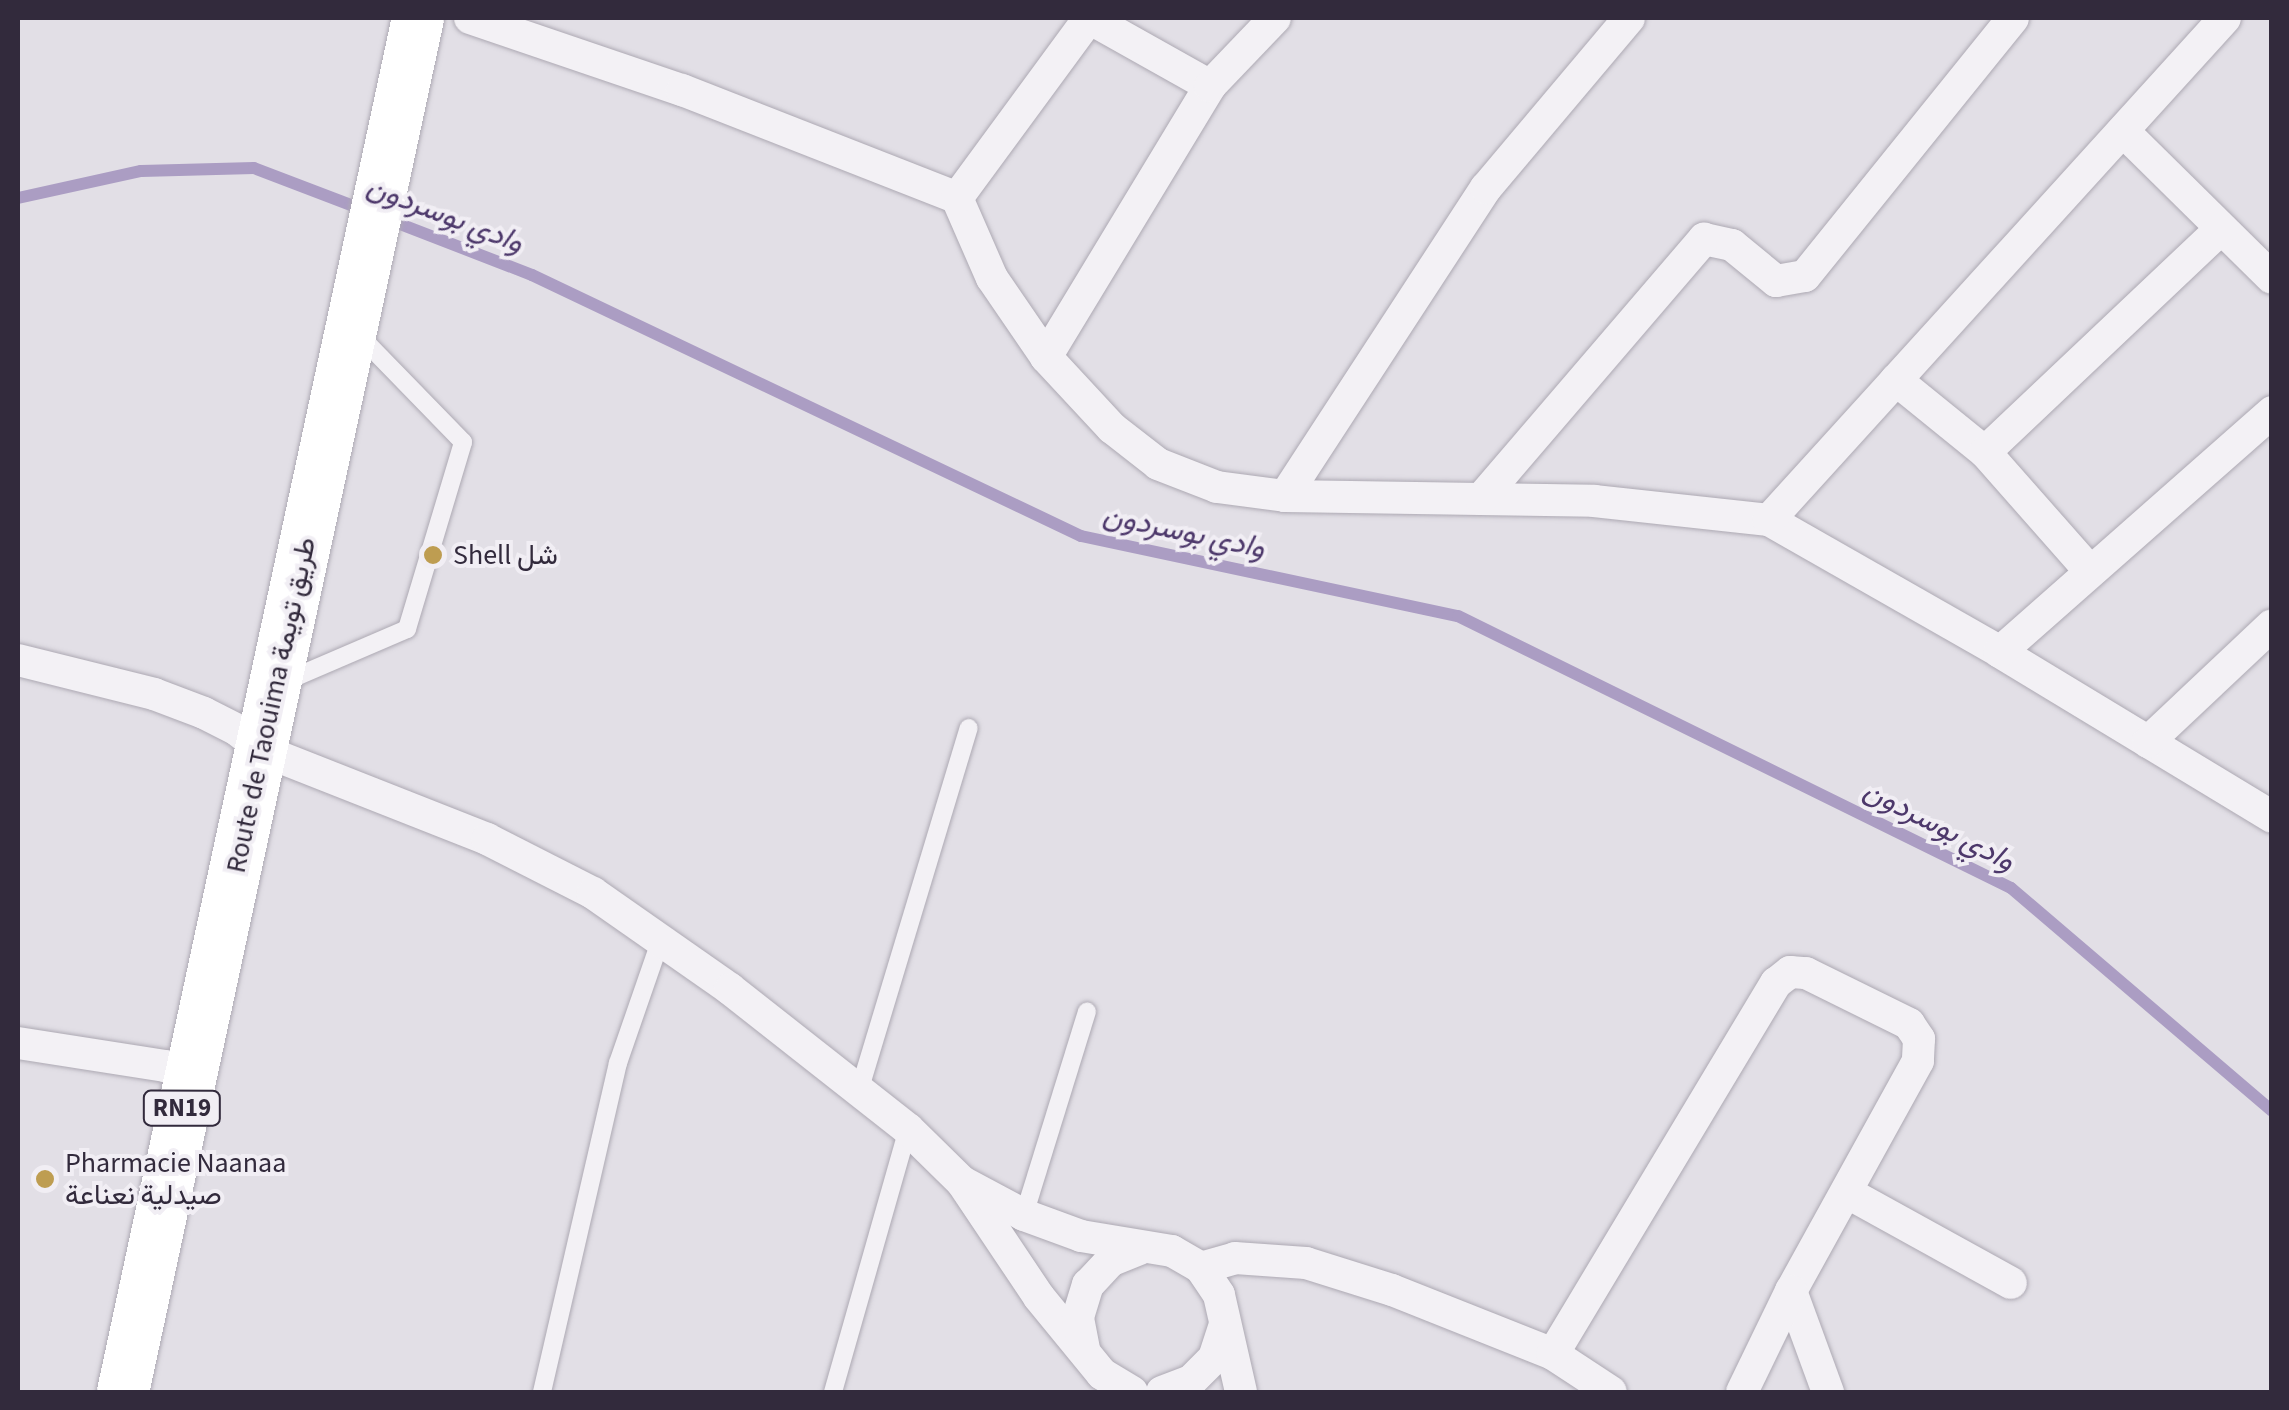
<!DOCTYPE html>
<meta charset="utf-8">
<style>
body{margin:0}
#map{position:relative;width:2289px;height:1410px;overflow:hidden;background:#e2dfe6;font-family:"Source Sans 3",Vazirmatn,sans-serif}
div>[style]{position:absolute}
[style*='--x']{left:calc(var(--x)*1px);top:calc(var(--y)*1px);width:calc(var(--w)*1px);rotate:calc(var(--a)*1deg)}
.stream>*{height:12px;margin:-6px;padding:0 6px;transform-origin:6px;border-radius:6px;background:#ab9dc3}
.roads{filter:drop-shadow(0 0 2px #ada9b3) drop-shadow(0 0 2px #ada9b3)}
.service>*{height:18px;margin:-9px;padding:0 9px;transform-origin:9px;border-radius:9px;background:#f3f1f5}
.minor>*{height:32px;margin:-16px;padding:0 16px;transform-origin:16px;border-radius:16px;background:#f3f1f5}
.primary>*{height:52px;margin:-26px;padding:0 26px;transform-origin:26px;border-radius:26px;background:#fff}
.dots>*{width:28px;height:28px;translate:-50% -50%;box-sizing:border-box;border:5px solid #f1eef4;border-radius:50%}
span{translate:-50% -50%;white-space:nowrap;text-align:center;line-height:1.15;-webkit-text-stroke:8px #f1eef4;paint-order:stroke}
.shield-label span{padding:2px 8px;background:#f1eef4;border:2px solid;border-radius:8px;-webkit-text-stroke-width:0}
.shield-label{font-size:25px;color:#322a3c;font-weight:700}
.poi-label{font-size:28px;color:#322a3c}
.left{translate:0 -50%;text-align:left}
.street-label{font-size:28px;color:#322a3c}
.water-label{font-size:30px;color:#4d386b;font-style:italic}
.frame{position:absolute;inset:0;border:20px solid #322a3c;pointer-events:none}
</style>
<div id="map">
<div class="stream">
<div style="--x:18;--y:198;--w:126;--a:-12.4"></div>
<div style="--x:141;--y:171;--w:113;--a:-1.5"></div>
<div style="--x:254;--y:168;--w:118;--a:20.9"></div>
<div style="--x:387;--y:219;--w:155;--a:21.1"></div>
<div style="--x:532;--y:275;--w:608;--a:25.43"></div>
<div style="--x:1081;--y:536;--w:385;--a:12"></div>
<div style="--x:1458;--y:616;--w:616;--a:26.19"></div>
<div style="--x:2011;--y:888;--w:343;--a:40.5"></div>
</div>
<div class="roads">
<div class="service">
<div style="--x:284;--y:682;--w:134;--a:-23.3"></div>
<div style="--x:407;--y:629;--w:195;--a:-73.3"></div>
<div style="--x:463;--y:442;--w:151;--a:-134.2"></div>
<div style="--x:860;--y:1088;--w:376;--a:-73.2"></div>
<div style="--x:1024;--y:1215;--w:213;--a:-72.8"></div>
<div style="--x:542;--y:1392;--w:338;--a:-77"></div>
<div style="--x:618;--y:1063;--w:131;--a:-70.9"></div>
<div style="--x:833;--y:1392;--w:273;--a:-74.1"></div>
</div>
<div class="minor">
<div style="--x:470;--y:18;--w:224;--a:18.8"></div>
<div style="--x:682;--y:90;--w:295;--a:21.4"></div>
<div style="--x:957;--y:198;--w:87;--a:66.4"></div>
<div style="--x:992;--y:278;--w:96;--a:55.6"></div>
<div style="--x:1046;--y:357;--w:97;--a:47.1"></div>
<div style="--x:1112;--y:428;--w:58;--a:38"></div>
<div style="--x:1158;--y:464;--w:63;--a:21.3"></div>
<div style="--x:1217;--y:487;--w:69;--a:7.5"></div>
<div style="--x:1285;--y:496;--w:309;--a:0.9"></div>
<div style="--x:1594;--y:501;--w:176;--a:6.2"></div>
<div style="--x:1769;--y:520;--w:266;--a:29.7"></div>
<div style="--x:2000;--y:652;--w:318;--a:31.2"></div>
<div style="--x:1089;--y:18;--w:139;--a:29.3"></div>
<div style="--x:2123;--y:131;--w:209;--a:44.6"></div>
<div style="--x:957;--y:198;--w:223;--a:-53.7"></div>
<div style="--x:1046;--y:357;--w:317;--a:-58.8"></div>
<div style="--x:1210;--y:86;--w:94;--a:-46.3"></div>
<div style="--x:1896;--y:380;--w:114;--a:39"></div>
<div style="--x:1985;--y:452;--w:159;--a:48.6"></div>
<div style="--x:1985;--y:452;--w:325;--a:-43.4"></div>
<div style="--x:1285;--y:496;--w:368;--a:-56.9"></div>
<div style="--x:1486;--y:188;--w:222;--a:-49.9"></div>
<div style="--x:1481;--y:499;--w:343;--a:-49.4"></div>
<div style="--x:1704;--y:239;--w:29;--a:12"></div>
<div style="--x:1732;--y:245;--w:57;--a:39.3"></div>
<div style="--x:1776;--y:281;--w:29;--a:-10"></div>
<div style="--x:1805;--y:276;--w:331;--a:-51.1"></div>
<div style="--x:1769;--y:520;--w:678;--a:-47.75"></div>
<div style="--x:2000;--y:652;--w:363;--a:-41.4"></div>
<div style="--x:18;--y:660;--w:140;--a:14"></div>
<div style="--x:154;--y:694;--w:53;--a:20.8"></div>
<div style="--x:204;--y:713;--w:37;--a:27"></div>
<div style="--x:237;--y:730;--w:34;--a:38"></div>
<div style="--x:264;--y:751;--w:240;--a:21.5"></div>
<div style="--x:487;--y:839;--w:119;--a:27"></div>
<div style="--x:593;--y:893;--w:167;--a:35"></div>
<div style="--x:730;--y:989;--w:226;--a:38.2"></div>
<div style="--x:908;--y:1129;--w:76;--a:44.5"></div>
<div style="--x:962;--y:1182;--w:138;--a:56.2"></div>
<div style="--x:1039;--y:1297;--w:99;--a:50.7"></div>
<div style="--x:1102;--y:1374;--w:35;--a:31"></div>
<div style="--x:2148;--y:742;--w:170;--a:-43.3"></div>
<div style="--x:18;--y:1043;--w:149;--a:8.9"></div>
<div style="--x:165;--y:1066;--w:25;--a:18"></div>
<div style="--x:962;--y:1182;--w:70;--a:28"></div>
<div style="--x:1024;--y:1215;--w:61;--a:20.2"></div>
<div style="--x:1081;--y:1236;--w:92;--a:9.4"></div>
<div style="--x:1172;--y:1251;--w:34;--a:30"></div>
<div style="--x:1201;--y:1268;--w:32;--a:56"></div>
<div style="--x:1219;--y:1295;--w:99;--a:77.2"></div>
<div style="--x:1848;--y:1193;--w:186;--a:28.9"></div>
<div style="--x:1201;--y:1268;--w:35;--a:-16"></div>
<div style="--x:1235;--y:1258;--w:71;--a:4"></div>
<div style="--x:1306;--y:1263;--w:90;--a:17.4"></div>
<div style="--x:1392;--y:1290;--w:173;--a:21.7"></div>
<div style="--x:1553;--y:1354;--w:69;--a:33.2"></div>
<div style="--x:1791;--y:1291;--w:108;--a:69.9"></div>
<div style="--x:1084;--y:1349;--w:33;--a:-101"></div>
<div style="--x:1078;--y:1317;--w:34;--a:-73"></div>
<div style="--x:1088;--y:1285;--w:33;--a:-47"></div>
<div style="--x:1110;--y:1261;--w:32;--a:-22"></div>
<div style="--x:1553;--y:1354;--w:433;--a:-59"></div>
<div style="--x:1776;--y:983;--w:18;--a:-38"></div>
<div style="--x:1790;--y:972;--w:16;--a:4"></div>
<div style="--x:1806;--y:973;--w:115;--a:26.3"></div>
<div style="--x:1909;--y:1024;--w:18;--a:56"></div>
<div style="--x:1919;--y:1039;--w:22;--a:93"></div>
<div style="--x:1918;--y:1061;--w:263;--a:118.9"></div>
<div style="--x:1791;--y:1291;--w:112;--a:115.9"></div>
<div style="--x:1162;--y:1392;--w:31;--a:-21"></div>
<div style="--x:1191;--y:1381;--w:33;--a:-45"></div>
<div style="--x:1214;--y:1358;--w:33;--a:-72"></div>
</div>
<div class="primary">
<div style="--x:123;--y:1392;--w:1405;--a:-77.88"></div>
</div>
</div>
<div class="dots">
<div style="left:433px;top:555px;background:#be9d51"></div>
<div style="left:45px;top:1179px;background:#be9d51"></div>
</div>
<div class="shield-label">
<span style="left:182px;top:1108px">RN19</span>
</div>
<div class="poi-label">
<span class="left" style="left:453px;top:555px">Shell شل</span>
<span class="left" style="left:65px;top:1179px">Pharmacie Naanaa<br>صيدلية نعناعة</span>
</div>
<div class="street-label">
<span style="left:271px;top:705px;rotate:-78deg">Route de Taouima طريق تويمة</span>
</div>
<div class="water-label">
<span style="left:445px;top:215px;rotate:21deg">وادي بوسردون</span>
<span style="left:1184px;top:532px;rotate:12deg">وادي بوسردون</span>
<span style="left:1939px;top:826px;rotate:27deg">وادي بوسردون</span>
</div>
<div class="frame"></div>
</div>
